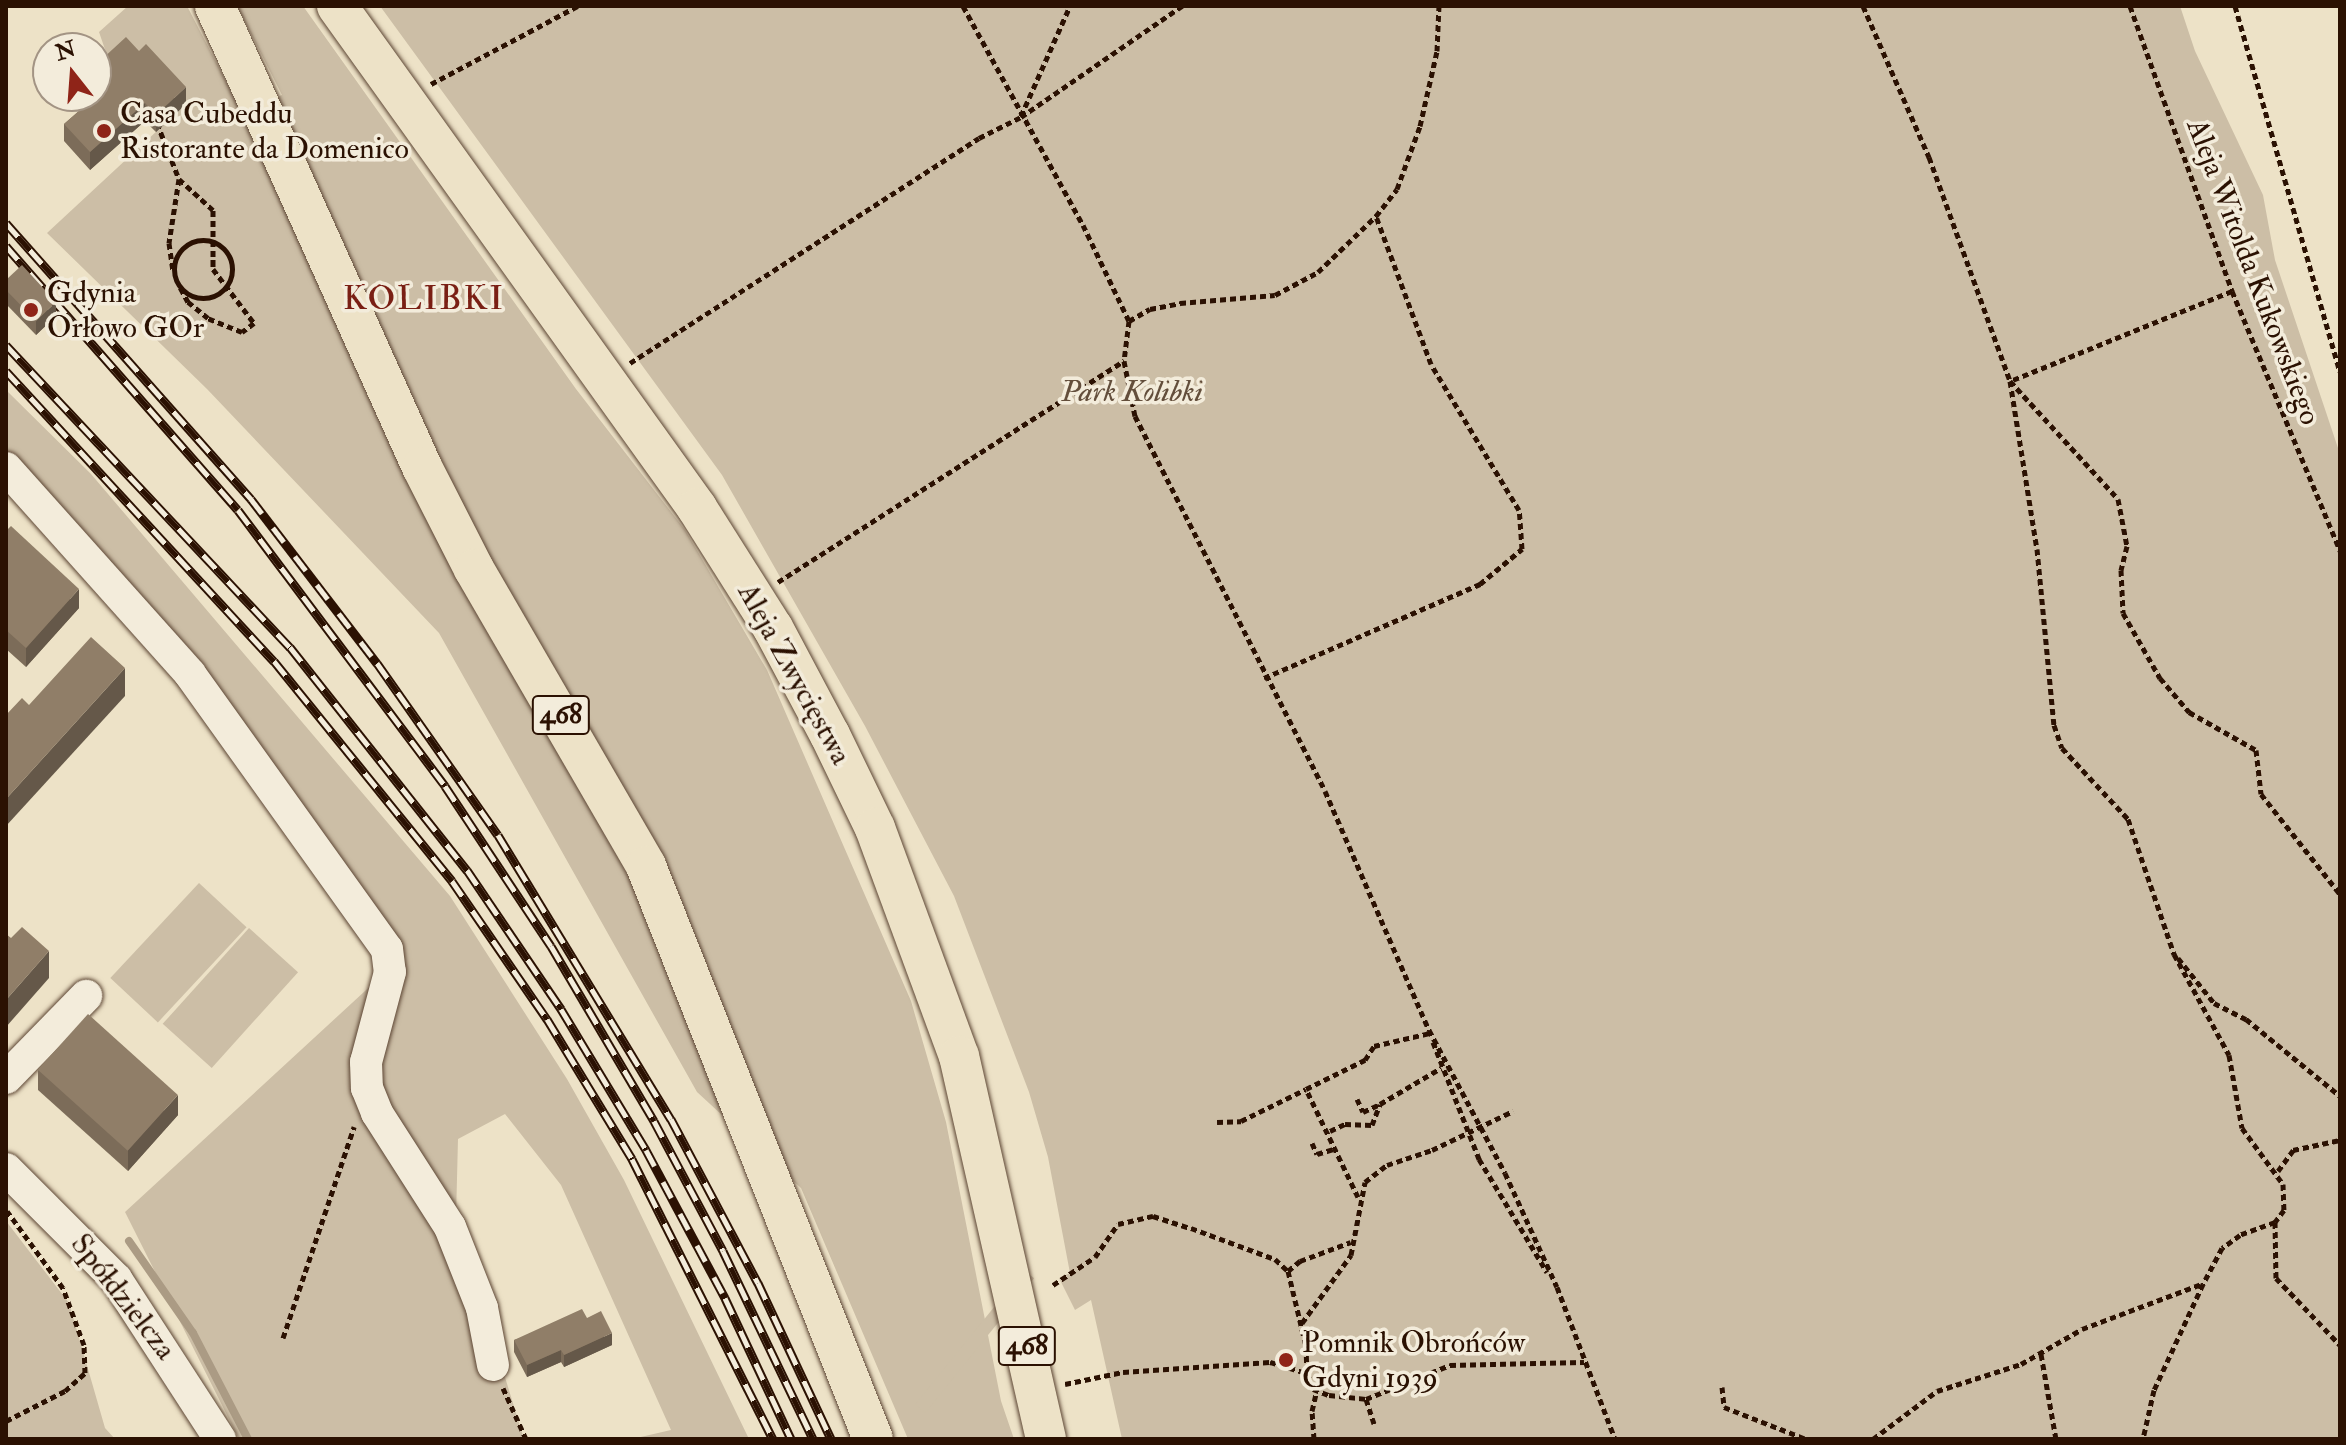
<!DOCTYPE html>
<meta charset="utf-8">
<style>
body{margin:0}
#map{position:relative;width:2346px;height:1445px;overflow:hidden;background:#ede2c7;font-family:"IM FELL Double Pica",serif}
div>[style]{position:absolute}
[style*='--x']{left:calc(var(--x)*1px);top:calc(var(--y)*1px);width:calc(var(--w)*1px);rotate:calc(var(--a)*1deg)}
.green>*{inset:0;background:#ccbea6;transform-origin:0 0}
.stream>*{height:8px;margin:-4px;padding:0 4px;transform-origin:4px;border-radius:4px;background:#ab9b84}
.path>*{height:5px;margin-top:-2.5px;transform-origin:0;background:repeating-linear-gradient(90deg,#2b1102 0 6px,transparent 0 10px)}
.path>.ring{margin:-2.5px;padding:0;box-sizing:content-box;background:none;border:5px solid #2b1102;border-radius:50%}
.roads{filter:drop-shadow(0 0 2px #5c4533) drop-shadow(0 0 2px #5c4533)}
.minor>*{height:32px;margin:-16px;padding:0 16px;transform-origin:16px;border-radius:16px;background:#f3ecdb}
.major>*{height:40px;margin:-20px;padding:0 20px;transform-origin:20px;border-radius:20px;background:#ede2c7}
.rail>*{height:9px;margin-top:-4.5px;transform-origin:0;background:repeating-linear-gradient(90deg,#f3ecdb 0 18px,#2b1102 0 36px);box-sizing:border-box;border-block:2px solid #2b1102}
.wall>*{inset:0;background:#7c6c59}
.shaded-wall>*{inset:0;background:#655849}
.building>*{inset:0;background:#907e68;transform-origin:0 0}
.dots>*{width:22px;height:22px;translate:-50% -50%;box-sizing:border-box;border:4px solid #f3ecdb;border-radius:50%}
span{translate:-50% -50%;white-space:nowrap;text-align:center;line-height:1.15;-webkit-text-stroke:7px #f3ecdb;paint-order:stroke}
.shield-label span{padding:2px 6px;background:#f3ecdb;border:2px solid;border-radius:6px;-webkit-text-stroke-width:0}
.shield-label{font-size:28px;color:#2b1102;font-weight:700}
.poi-label{font-size:30px;color:#2b1102}
.left{translate:0 -50%;text-align:left}
.street-label{font-size:30px;color:#2b1102}
.park-label{font-size:30px;color:#634e3b;font-style:italic}
.quarter-label{font-size:34px;color:#7a1f14;letter-spacing:2px}
.frame{position:absolute;inset:0;border:8px solid #2b1102;pointer-events:none}
.north{position:absolute;left:32px;top:32px;width:80px;height:80px;box-sizing:border-box;background:#f3ecdb;border:2px solid #a39484;border-radius:50%;rotate:343deg;font-size:22px;font-weight:700;line-height:32px;text-align:center;color:#2b1102}
.north::after{content:'';display:block;margin:auto;width:28px;height:36px;background:#8f2418;clip-path:polygon(50% 0,100% 100%,50% 72%,0 100%)}
</style>
<div id="map">
<div class="green">
<div style="clip-path:polygon(128px 6px,187px 6px,242px 112px,282px 95px,237px 6px,303px 6px,576px 389px,685px 530px,767px 670px,911px 1001px,946px 1122px,1001px 1401px,1014px 1439px,908px 1439px,801px 1188px,697px 1092px,439px 633px,207px 389px,47px 233px,186px 104px,109px 61px,99px 32px)"></div>
<div style="clip-path:polygon(380px 6px,2180px 6px,2195px 51px,2263px 195px,2275px 260px,2340px 454px,2340px 1439px,1122px 1439px,1091px 1300px,1075px 1310px,1059px 1278px,1070px 1273px,1048px 1157px,1029px 1092px,954px 896px,865px 726px,722px 475px)"></div>
<div style="clip-path:polygon(6px 390px,91px 474px,450px 896px,567px 1079px,624px 1180px,749px 1439px,632px 1439px,671px 1430px,561px 1185px,505px 1114px,458px 1139px,456px 1218px,524px 1439px,239px 1439px,125px 1212px,390px 968px,390px 944px,6px 462px)"></div>
<div style="left:199px;top:883px;width:65px;height:130px;rotate:43deg"></div>
<div style="left:249px;top:928px;width:66px;height:129px;rotate:42deg"></div>
<div style="clip-path:polygon(6px 1221px,69px 1303px,105px 1428px,115px 1439px,6px 1439px)"></div>
<div style="left:1024px;top:1270px;width:13px;height:173px;rotate:39deg"></div>
</div>
<div class="stream">
<div style="--x:129;--y:1241;--w:112;--a:55.2"></div>
<div style="--x:193;--y:1333;--w:119;--a:62.6"></div>
</div>
<div class="path">
<div style="--x:963;--y:6;--w:250;--a:61.3"></div>
<div style="--x:1083;--y:225;--w:106;--a:64.4"></div>
<div style="--x:1129;--y:321;--w:40;--a:97.1"></div>
<div style="--x:1124;--y:361;--w:56;--a:78.7"></div>
<div style="--x:1135;--y:416;--w:420;--a:63.1"></div>
<div style="--x:1325;--y:791;--w:261;--a:66.5"></div>
<div style="--x:1429;--y:1030;--w:162;--a:62"></div>
<div style="--x:1505;--y:1173;--w:125;--a:65.5"></div>
<div style="--x:1557;--y:1287;--w:163;--a:69.1"></div>
<div style="--x:1863;--y:6;--w:165;--a:66.4"></div>
<div style="--x:1929;--y:157;--w:238;--a:70.1"></div>
<div style="--x:2010;--y:381;--w:170;--a:80.9"></div>
<div style="--x:2037;--y:549;--w:177;--a:84.5"></div>
<div style="--x:2054;--y:725;--w:24;--a:71"></div>
<div style="--x:2062;--y:748;--w:97;--a:47.1"></div>
<div style="--x:2128;--y:819;--w:143;--a:71.2"></div>
<div style="--x:2174;--y:954;--w:115;--a:61.4"></div>
<div style="--x:2229;--y:1055;--w:74;--a:79.9"></div>
<div style="--x:2242;--y:1128;--w:69;--a:53.8"></div>
<div style="--x:2283;--y:1184;--w:26;--a:88"></div>
<div style="--x:2284;--y:1210;--w:15;--a:127"></div>
<div style="--x:2275;--y:1222;--w:37;--a:160"></div>
<div style="--x:2240;--y:1235;--w:22;--a:144"></div>
<div style="--x:2222;--y:1248;--w:41;--a:117.8"></div>
<div style="--x:2203;--y:1284;--w:117;--a:114.8"></div>
<div style="--x:2154;--y:1390;--w:50;--a:102.7"></div>
<div style="--x:2130;--y:6;--w:303;--a:70.3"></div>
<div style="--x:2232;--y:291;--w:282;--a:67.4"></div>
<div style="--x:2235;--y:6;--w:380;--a:74"></div>
<div style="--x:91;--y:48;--w:3;--a:0"></div>
<div style="--x:96;--y:51;--w:16;--a:50"></div>
<div style="--x:431;--y:84;--w:166;--a:-28"></div>
<div style="--x:1021;--y:116;--w:120;--a:-66"></div>
<div style="--x:157;--y:123;--w:60;--a:68.6"></div>
<div style="--x:179;--y:179;--w:65;--a:98.9"></div>
<div style="--x:169;--y:243;--w:29;--a:82"></div>
<div style="--x:179;--y:179;--w:46;--a:42.4"></div>
<div style="--x:213;--y:210;--w:59;--a:90"></div>
<div style="--x:213;--y:269;--w:68;--a:52.8"></div>
<div style="--x:254;--y:323;--w:15;--a:143"></div>
<div style="--x:242;--y:332;--w:37;--a:-158"></div>
<div style="--x:208;--y:318;--w:26;--a:-141"></div>
<div style="--x:188;--y:302;--w:17;--a:-118"></div>
<div class="ring" style="left:174px;top:240px;width:53px;height:53px"></div>
<div style="--x:2232;--y:291;--w:240;--a:157.9"></div>
<div style="--x:2010;--y:381;--w:160;--a:47.5"></div>
<div style="--x:2118;--y:499;--w:48;--a:79.2"></div>
<div style="--x:2127;--y:546;--w:25;--a:104"></div>
<div style="--x:2121;--y:570;--w:43;--a:87.3"></div>
<div style="--x:2123;--y:613;--w:75;--a:60.4"></div>
<div style="--x:2160;--y:678;--w:45;--a:49.5"></div>
<div style="--x:2189;--y:712;--w:77;--a:29.6"></div>
<div style="--x:2256;--y:750;--w:44;--a:83.5"></div>
<div style="--x:2261;--y:794;--w:127;--a:51.7"></div>
<div style="--x:1129;--y:321;--w:24;--a:-30"></div>
<div style="--x:1150;--y:309;--w:31;--a:-11"></div>
<div style="--x:1180;--y:303;--w:95;--a:-4.8"></div>
<div style="--x:1275;--y:295;--w:49;--a:-28.1"></div>
<div style="--x:1318;--y:272;--w:81;--a:-44"></div>
<div style="--x:1376;--y:216;--w:34;--a:-52"></div>
<div style="--x:1397;--y:189;--w:67;--a:-69.9"></div>
<div style="--x:1420;--y:126;--w:77;--a:-77.2"></div>
<div style="--x:1437;--y:51;--w:45;--a:-87.5"></div>
<div style="--x:630;--y:363;--w:415;--a:-32.8"></div>
<div style="--x:979;--y:138;--w:47;--a:-26.6"></div>
<div style="--x:1021;--y:117;--w:196;--a:-34.6"></div>
<div style="--x:778;--y:582;--w:411;--a:-32.6"></div>
<div style="--x:1264;--y:678;--w:236;--a:-23.5"></div>
<div style="--x:1480;--y:584;--w:55;--a:-39.8"></div>
<div style="--x:1522;--y:549;--w:39;--a:-94"></div>
<div style="--x:1519;--y:510;--w:170;--a:-121.1"></div>
<div style="--x:1431;--y:364;--w:158;--a:-110.4"></div>
<div style="--x:2178;--y:958;--w:58;--a:51.3"></div>
<div style="--x:2214;--y:1003;--w:36;--a:27"></div>
<div style="--x:2246;--y:1019;--w:122;--a:39.3"></div>
<div style="--x:1433;--y:1042;--w:126;--a:68.5"></div>
<div style="--x:1479;--y:1159;--w:132;--a:59"></div>
<div style="--x:1357;--y:1099;--w:14;--a:65"></div>
<div style="--x:1363;--y:1112;--w:19;--a:-25"></div>
<div style="--x:1217;--y:1122;--w:24;--a:-2"></div>
<div style="--x:1241;--y:1121;--w:72;--a:-26.2"></div>
<div style="--x:1330;--y:1131;--w:17;--a:-25"></div>
<div style="--x:1345;--y:1124;--w:27;--a:2"></div>
<div style="--x:1372;--y:1125;--w:22;--a:-69"></div>
<div style="--x:1380;--y:1104;--w:71;--a:-30.5"></div>
<div style="--x:1312;--y:1143;--w:12;--a:66"></div>
<div style="--x:1317;--y:1154;--w:17;--a:-17"></div>
<div style="--x:2278;--y:1171;--w:26;--a:-54"></div>
<div style="--x:2293;--y:1150;--w:48;--a:-12"></div>
<div style="--x:1358;--y:1197;--w:120;--a:-115.7"></div>
<div style="--x:1306;--y:1089;--w:66;--a:-26.2"></div>
<div style="--x:1365;--y:1060;--w:17;--a:-57"></div>
<div style="--x:1374;--y:1046;--w:57;--a:-13.1"></div>
<div style="--x:2275;--y:1222;--w:56;--a:89"></div>
<div style="--x:2276;--y:1278;--w:93;--a:46.3"></div>
<div style="--x:1288;--y:1271;--w:16;--a:-40"></div>
<div style="--x:1300;--y:1261;--w:54;--a:-20.4"></div>
<div style="--x:1053;--y:1285;--w:50;--a:-33.7"></div>
<div style="--x:1095;--y:1257;--w:40;--a:-55.1"></div>
<div style="--x:1118;--y:1224;--w:36;--a:-13"></div>
<div style="--x:1153;--y:1216;--w:40;--a:18"></div>
<div style="--x:1191;--y:1228;--w:90;--a:20.3"></div>
<div style="--x:1275;--y:1259;--w:18;--a:43"></div>
<div style="--x:1288;--y:1271;--w:77;--a:76.5"></div>
<div style="--x:1306;--y:1346;--w:27;--a:88"></div>
<div style="--x:1302;--y:1323;--w:84;--a:-54.2"></div>
<div style="--x:1351;--y:1255;--w:74;--a:-79.1"></div>
<div style="--x:1365;--y:1182;--w:28;--a:-38"></div>
<div style="--x:1387;--y:1165;--w:47;--a:-18.4"></div>
<div style="--x:1432;--y:1150;--w:90;--a:-25.7"></div>
<div style="--x:283;--y:1338;--w:223;--a:-71.4"></div>
<div style="--x:2041;--y:1354;--w:86;--a:80"></div>
<div style="--x:1065;--y:1384;--w:59;--a:-11.7"></div>
<div style="--x:1123;--y:1372;--w:147;--a:-3.9"></div>
<div style="--x:1270;--y:1362;--w:39;--a:17"></div>
<div style="--x:1307;--y:1373;--w:17;--a:69"></div>
<div style="--x:1313;--y:1389;--w:17;--a:21"></div>
<div style="--x:1329;--y:1395;--w:37;--a:6"></div>
<div style="--x:1366;--y:1399;--w:91;--a:-22"></div>
<div style="--x:1450;--y:1365;--w:134;--a:-1.3"></div>
<div style="--x:1722;--y:1387;--w:20;--a:84"></div>
<div style="--x:1724;--y:1407;--w:88;--a:21.3"></div>
<div style="--x:503;--y:1388;--w:56;--a:65.7"></div>
<div style="--x:1366;--y:1399;--w:26;--a:72"></div>
<div style="--x:6;--y:1421;--w:66;--a:-27"></div>
<div style="--x:65;--y:1391;--w:27;--a:-42"></div>
<div style="--x:85;--y:1373;--w:28;--a:-92"></div>
<div style="--x:84;--y:1345;--w:61;--a:-110.2"></div>
<div style="--x:63;--y:1288;--w:95;--a:-126"></div>
<div style="--x:1314;--y:1439;--w:28;--a:-94"></div>
<div style="--x:1312;--y:1411;--w:22;--a:-77"></div>
<div style="--x:1873;--y:1439;--w:80;--a:-36.9"></div>
<div style="--x:1937;--y:1391;--w:88;--a:-17.8"></div>
<div style="--x:2021;--y:1364;--w:70;--a:-29.8"></div>
<div style="--x:2082;--y:1329;--w:128;--a:-20.6"></div>
</div>
<div class="roads">
<div class="minor">
<div style="--x:6;--y:468;--w:276;--a:48.2"></div>
<div style="--x:190;--y:674;--w:338;--a:54.4"></div>
<div style="--x:387;--y:949;--w:23;--a:83"></div>
<div style="--x:390;--y:972;--w:93;--a:104.9"></div>
<div style="--x:366;--y:1062;--w:26;--a:88"></div>
<div style="--x:367;--y:1088;--w:27;--a:68"></div>
<div style="--x:377;--y:1113;--w:135;--a:57.4"></div>
<div style="--x:450;--y:1227;--w:87;--a:68.4"></div>
<div style="--x:482;--y:1308;--w:58;--a:79.1"></div>
<div style="--x:6;--y:1078;--w:115;--a:-45.7"></div>
<div style="--x:6;--y:1169;--w:156;--a:45"></div>
<div style="--x:116;--y:1279;--w:191;--a:57"></div>
</div>
<div class="major">
<div style="--x:215;--y:6;--w:505;--a:65.82"></div>
<div style="--x:422;--y:467;--w:114;--a:63"></div>
<div style="--x:474;--y:569;--w:343;--a:59.9"></div>
<div style="--x:646;--y:866;--w:616;--a:68.39"></div>
<div style="--x:337;--y:6;--w:618;--a:54.35"></div>
<div style="--x:697;--y:508;--w:142;--a:57.7"></div>
<div style="--x:773;--y:628;--w:121;--a:62"></div>
<div style="--x:830;--y:735;--w:103;--a:64.2"></div>
<div style="--x:875;--y:828;--w:243;--a:69.8"></div>
<div style="--x:959;--y:1056;--w:393;--a:77.2"></div>
</div>
</div>
<div class="rail">
<div style="--x:6;--y:223;--w:369;--a:48.4"></div>
<div style="--x:251;--y:499;--w:207;--a:52.5"></div>
<div style="--x:377;--y:663;--w:210;--a:54.9"></div>
<div style="--x:498;--y:835;--w:333;--a:58.7"></div>
<div style="--x:671;--y:1119;--w:186;--a:62.1"></div>
<div style="--x:758;--y:1283;--w:172;--a:64.9"></div>
<div style="--x:6;--y:246;--w:351;--a:48.7"></div>
<div style="--x:238;--y:510;--w:345;--a:53.1"></div>
<div style="--x:445;--y:786;--w:192;--a:56.5"></div>
<div style="--x:551;--y:946;--w:203;--a:59.5"></div>
<div style="--x:654;--y:1121;--w:147;--a:62"></div>
<div style="--x:723;--y:1251;--w:208;--a:64.4"></div>
<div style="--x:6;--y:345;--w:415;--a:46.8"></div>
<div style="--x:290;--y:647;--w:285;--a:51.6"></div>
<div style="--x:467;--y:870;--w:168;--a:55.9"></div>
<div style="--x:561;--y:1009;--w:165;--a:58.9"></div>
<div style="--x:646;--y:1150;--w:168;--a:61.9"></div>
<div style="--x:725;--y:1298;--w:156;--a:64.9"></div>
<div style="--x:6;--y:371;--w:395;--a:47.3"></div>
<div style="--x:274;--y:661;--w:283;--a:51"></div>
<div style="--x:452;--y:881;--w:168;--a:55.5"></div>
<div style="--x:547;--y:1019;--w:164;--a:58.7"></div>
<div style="--x:632;--y:1159;--w:313;--a:63.3"></div>
</div>
<div class="wall">
<div style="clip-path:polygon(101px 60px,186px 104px,156px 132px,145px 121px,90px 170px,64px 141px,64px 124px,79px 111px,66px 96px,96px 96px)"></div>
<div style="clip-path:polygon(6px 280px,56px 316px,36px 335px,6px 304px)"></div>
<div style="clip-path:polygon(6px 531px,79px 608px,26px 667px,6px 649px)"></div>
<div style="clip-path:polygon(38px 1070px,178px 1115px,128px 1171px,38px 1090px)"></div>
<div style="clip-path:polygon(587px 1318px,612px 1345px,564px 1367px,561px 1362px,527px 1377px,514px 1352px,514px 1340px)"></div>
</div>
<div class="shaded-wall">
<div style="clip-path:polygon(186px 87px,186px 104px,156px 132px,156px 115px)"></div>
<div style="clip-path:polygon(145px 103px,145px 121px,90px 170px,90px 152px)"></div>
<div style="clip-path:polygon(56px 302px,56px 316px,36px 335px,36px 321px)"></div>
<div style="clip-path:polygon(79px 589px,79px 608px,26px 667px,26px 648px)"></div>
<div style="clip-path:polygon(125px 668px,125px 696px,6px 826px,6px 799px)"></div>
<div style="clip-path:polygon(49px 951px,49px 978px,6px 1027px,6px 1000px)"></div>
<div style="clip-path:polygon(178px 1095px,178px 1115px,128px 1171px,128px 1150px)"></div>
<div style="clip-path:polygon(612px 1333px,612px 1345px,564px 1367px,564px 1355px)"></div>
<div style="clip-path:polygon(561px 1350px,561px 1362px,527px 1377px,527px 1365px)"></div>
</div>
<div class="building">
<div style="clip-path:polygon(126px 37px,139px 51px,146px 44px,186px 87px,156px 115px,145px 103px,90px 152px,64px 124px,88px 103px,81px 96px,96px 96px,96px 55px,101px 60px)"></div>
<div style="clip-path:polygon(22px 265px,56px 302px,36px 321px,6px 290px,6px 280px)"></div>
<div style="clip-path:polygon(11px 526px,79px 589px,26px 648px,6px 630px,6px 531px)"></div>
<div style="clip-path:polygon(91px 637px,125px 668px,6px 799px,6px 715px,22px 698px,29px 705px)"></div>
<div style="clip-path:polygon(22px 927px,49px 951px,6px 1000px,6px 934px,11px 938px)"></div>
<div style="left:88px;top:1014px;width:121px;height:75px;rotate:42deg"></div>
<div style="clip-path:polygon(582px 1309px,587px 1318px,601px 1311px,612px 1333px,564px 1355px,561px 1350px,527px 1365px,514px 1340px)"></div>
</div>
<div class="dots">
<div style="left:104px;top:131px;background:#8f2418"></div>
<div style="left:31px;top:310px;background:#8f2418"></div>
<div style="left:1286px;top:1360px;background:#8f2418"></div>
</div>
<div class="shield-label">
<span style="left:561px;top:715px">468</span>
<span style="left:1027px;top:1346px">468</span>
</div>
<div class="poi-label">
<span class="left" style="left:120px;top:131px">Casa Cubeddu<br>Ristorante da Domenico</span>
<span class="left" style="left:47px;top:310px">Gdynia<br>Orłowo GOr</span>
<span class="left" style="left:1302px;top:1360px">Pomnik Obrońców<br>Gdyni 1939</span>
</div>
<div class="street-label">
<span style="left:2253px;top:272px;rotate:69deg">Aleja Witolda Kukowskiego</span>
<span style="left:794px;top:674px;rotate:61deg">Aleja Zwycięstwa</span>
<span style="left:123px;top:1297px;rotate:52deg">Spółdzielcza</span>
</div>
<div class="park-label">
<span style="left:1132px;top:392px">Park Kolibki</span>
</div>
<div class="quarter-label">
<span style="left:424px;top:299px">KOLIBKI</span>
</div>
<div class="frame"></div>
<div class="north">N</div>
</div>
